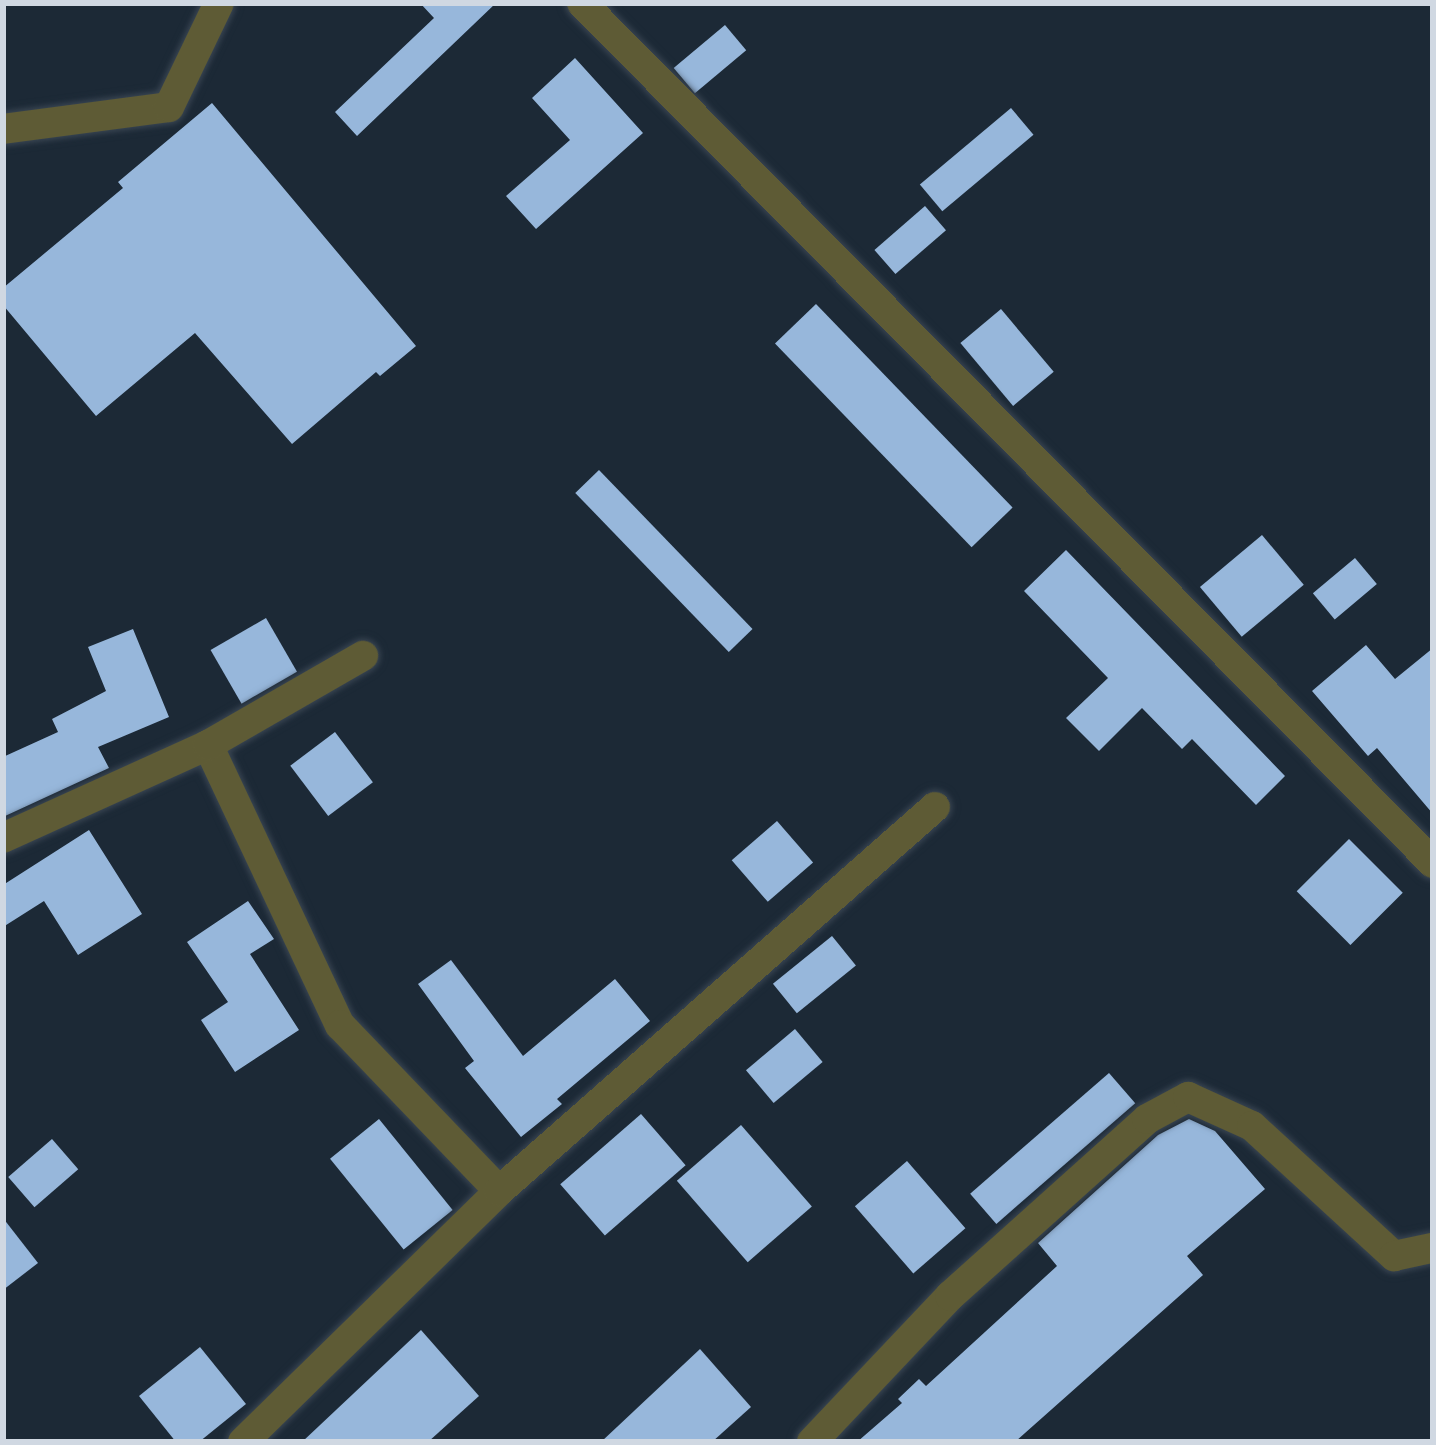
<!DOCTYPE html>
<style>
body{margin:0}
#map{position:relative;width:1436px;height:1445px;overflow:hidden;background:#1c2936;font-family:"Work Sans",sans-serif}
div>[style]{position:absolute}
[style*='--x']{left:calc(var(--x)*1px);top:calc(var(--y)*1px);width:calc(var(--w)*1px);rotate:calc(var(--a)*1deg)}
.building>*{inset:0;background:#97b7db;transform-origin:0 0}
.roads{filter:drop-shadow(0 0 3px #394552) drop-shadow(0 0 3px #394552)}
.minor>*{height:30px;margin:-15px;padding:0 15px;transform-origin:15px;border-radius:15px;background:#5e5b35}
span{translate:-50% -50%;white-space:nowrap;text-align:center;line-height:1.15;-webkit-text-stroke:12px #0c1117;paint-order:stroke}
.frame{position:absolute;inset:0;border:6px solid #d0d8e2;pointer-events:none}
</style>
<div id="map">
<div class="building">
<div style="clip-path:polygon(420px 3px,496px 3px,357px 136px,335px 112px,434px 18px)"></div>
<div style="left:725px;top:25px;width:33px;height:67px;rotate:50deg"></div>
<div style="clip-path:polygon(575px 58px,643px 133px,536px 229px,506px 196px,570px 140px,532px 98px)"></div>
<div style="clip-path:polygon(212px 103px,416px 346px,380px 376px,376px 372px,292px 444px,195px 333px,96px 416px,3px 305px,3px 288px,123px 188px,118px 182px)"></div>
<div style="left:1011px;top:108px;width:35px;height:119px;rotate:50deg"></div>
<div style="left:925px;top:206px;width:32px;height:67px;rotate:49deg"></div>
<div style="left:816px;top:304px;width:283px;height:57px;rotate:46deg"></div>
<div style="left:1001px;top:309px;width:82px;height:53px;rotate:50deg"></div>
<div style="left:599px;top:470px;width:221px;height:33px;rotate:46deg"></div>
<div style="left:1262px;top:535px;width:65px;height:81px;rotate:50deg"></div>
<div style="clip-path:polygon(1066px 550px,1285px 776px,1256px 805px,1192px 739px,1182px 749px,1142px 708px,1099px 751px,1066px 718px,1108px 678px,1024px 591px)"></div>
<div style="left:1355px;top:558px;width:34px;height:55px;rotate:50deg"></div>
<div style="left:266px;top:618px;width:62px;height:64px;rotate:60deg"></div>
<div style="clip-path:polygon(133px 629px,169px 717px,98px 747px,109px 768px,3px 817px,3px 757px,58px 732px,52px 719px,106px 691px,88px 647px)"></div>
<div style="clip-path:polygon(1366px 645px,1395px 679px,1433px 648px,1433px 814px,1377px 748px,1368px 756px,1312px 691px)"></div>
<div style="left:335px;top:732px;width:63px;height:56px;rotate:53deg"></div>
<div style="left:777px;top:821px;width:55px;height:60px;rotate:49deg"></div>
<div style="clip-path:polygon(89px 830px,142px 914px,78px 955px,44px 901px,3px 927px,3px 885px)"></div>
<div style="left:1349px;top:839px;width:76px;height:74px;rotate:45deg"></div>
<div style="clip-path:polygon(248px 901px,274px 939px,250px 954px,299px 1030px,235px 1072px,201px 1020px,228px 1002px,187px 942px)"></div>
<div style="left:832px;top:936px;width:38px;height:76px;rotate:51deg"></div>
<div style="clip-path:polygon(451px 960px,523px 1056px,615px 979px,650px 1021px,557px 1099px,562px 1104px,521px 1137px,465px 1068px,474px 1061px,418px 984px)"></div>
<div style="left:795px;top:1029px;width:43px;height:64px;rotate:50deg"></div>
<div style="left:1109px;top:1073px;width:40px;height:184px;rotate:49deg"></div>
<div style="left:641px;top:1114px;width:68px;height:107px;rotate:49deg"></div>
<div style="left:379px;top:1119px;width:117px;height:63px;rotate:51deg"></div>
<div style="clip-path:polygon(1189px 1119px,1215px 1131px,1265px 1189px,1187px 1256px,1203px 1275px,1015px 1442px,857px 1442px,902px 1403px,898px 1399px,919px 1379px,926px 1386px,1057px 1266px,1038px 1243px,1158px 1135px)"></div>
<div style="left:741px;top:1125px;width:108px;height:85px;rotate:49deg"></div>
<div style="left:52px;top:1139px;width:40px;height:58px;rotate:49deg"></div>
<div style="left:907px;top:1161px;width:89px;height:69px;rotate:49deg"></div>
<div style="clip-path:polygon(3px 1218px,38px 1263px,3px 1290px)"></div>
<div style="clip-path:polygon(421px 1330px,479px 1396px,428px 1442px,302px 1442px)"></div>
<div style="clip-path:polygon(200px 1347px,246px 1404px,199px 1442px,176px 1442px,139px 1396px)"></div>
<div style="clip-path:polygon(700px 1349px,751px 1407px,712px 1442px,601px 1442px)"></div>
</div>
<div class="roads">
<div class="minor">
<div style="--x:582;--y:3;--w:1210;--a:45.3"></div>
<div style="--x:3;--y:129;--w:167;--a:-7.5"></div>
<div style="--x:169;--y:107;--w:115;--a:-64.3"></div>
<div style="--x:208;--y:745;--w:310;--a:64.8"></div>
<div style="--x:340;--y:1025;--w:230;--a:46.2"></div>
<div style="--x:3;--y:838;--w:225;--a:-24.4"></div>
<div style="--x:208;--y:745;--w:179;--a:-29.9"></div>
<div style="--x:243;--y:1442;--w:359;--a:-44.4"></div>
<div style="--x:499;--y:1191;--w:581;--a:-41.37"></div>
<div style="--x:812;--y:1442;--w:201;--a:-46.6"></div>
<div style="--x:950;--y:1296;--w:265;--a:-41.9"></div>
<div style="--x:1147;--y:1119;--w:47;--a:-28.2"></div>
<div style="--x:1188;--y:1097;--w:70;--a:24.4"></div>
<div style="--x:1252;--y:1126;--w:193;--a:42.5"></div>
<div style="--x:1394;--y:1256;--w:40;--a:-12"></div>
</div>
</div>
<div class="frame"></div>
</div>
